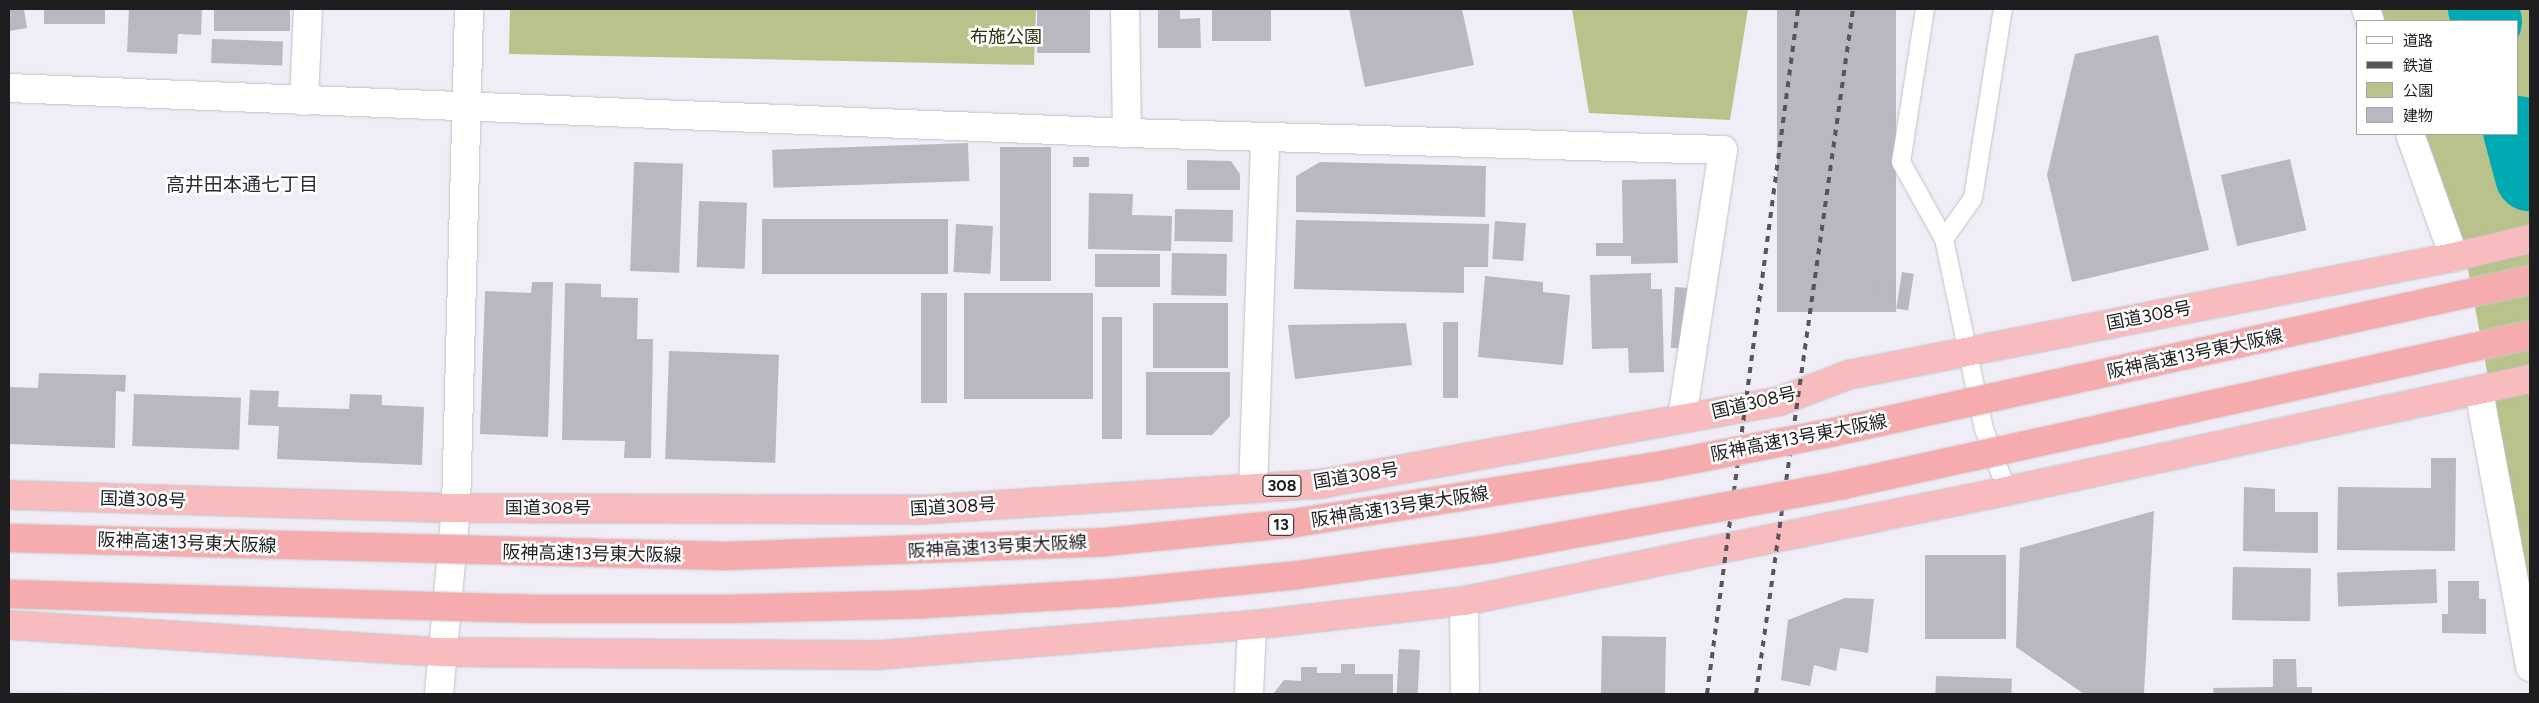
<!DOCTYPE html>
<meta charset="utf-8">
<style>
body{margin:0}
#map{position:relative;width:2539px;height:703px;overflow:hidden;background:#f0edf6;font-family:Figtree,"Noto Sans JP",sans-serif}
div>[style]{position:absolute}
[style*='--x']{left:calc(var(--x)*1px);top:calc(var(--y)*1px);width:calc(var(--w)*1px);rotate:calc(var(--a)*1deg)}
.education>*{inset:0;background:#ecdff3}
.green>*{inset:0;background:#b9c28b}
.river>*{height:70px;margin:-35px;padding:0 35px;transform-origin:35px;border-radius:35px;background:#00aab2}
.building>*{inset:0;background:#bab7c0;transform-origin:0 0}
.roads{filter:drop-shadow(0 0 1px #c2bfc8) drop-shadow(0 0 1px #c2bfc8)}
.service>*{height:18px;margin:-9px;padding:0 9px;transform-origin:9px;border-radius:9px;background:#fff}
.minor>*{height:28px;margin:-14px;padding:0 14px;transform-origin:14px;border-radius:14px;background:#fff}
.trunk>*{height:28px;margin:-14px;padding:0 14px;transform-origin:14px;border-radius:14px;background:#f8bcbe}
.rail>*{height:4px;margin-top:-2px;transform-origin:0;background:repeating-linear-gradient(90deg,#57555a 0 6px,transparent 0 12px)}
.bridges{filter:drop-shadow(0 0 1px #cecdce) drop-shadow(0 0 1px #cecdce)}
.motorway-bridge>*{height:28px;margin:-14px;padding:0 14px;transform-origin:14px;border-radius:14px;background:#f6acae}
span{translate:-50% -50%;white-space:nowrap;text-align:center;line-height:1.15;-webkit-text-stroke:5px #fff;paint-order:stroke}
.shield-label span{padding:1px 4px;background:#fff;border:1px solid;border-radius:4px;-webkit-text-stroke-width:0}
.shield-label{font-size:16px;color:#1e1d20;font-weight:700}
.park-label{font-size:18px;color:#2c310b}
.street-label{font-size:18px;color:#1e1d20}
.neighbourhood-label{font-size:19px;color:#2e2b33}
.frame{position:absolute;inset:0;border:10px solid #1e1d20;pointer-events:none}
.legend{position:absolute;left:2356px;top:20px;width:162px;height:115px;box-sizing:border-box;background:#fff;border:1px solid #a5a5a6;margin:0;padding:6px 9px;list-style:none;font-size:15px;color:#1e1d20}
.legend li{display:flex;align-items:center;gap:10px;height:25px}
.legend b{width:25px;border:1px solid #a5a5a6}
</style>
<div id="map">
<div class="education">
<div style="clip-path:polygon(9px 690px,134px 694px,9px 694px)"></div>
</div>
<div class="green">
<div style="clip-path:polygon(510px 9px,1036px 9px,1034px 65px,509px 54px)"></div>
<div style="clip-path:polygon(1572px 9px,1748px 9px,1730px 120px,1589px 113px)"></div>
<div style="clip-path:polygon(2379px 9px,2530px 9px,2530px 602px,2462px 237px,2421px 134px,2518px 134px,2518px 21px,2383px 21px)"></div>
</div>
<div class="river">
<div style="--x:2483;--y:9;--w:13;--a:72"></div>
<div style="--x:2518;--y:131;--w:47;--a:75.1"></div>
</div>
<div class="building">
<div style="clip-path:polygon(9px 9px,24px 9px,27px 28px,9px 31px)"></div>
<div style="left:44px;top:9px;width:61px;height:15px"></div>
<div style="clip-path:polygon(129px 9px,202px 9px,201px 35px,178px 34px,177px 54px,127px 52px)"></div>
<div style="left:214px;top:9px;width:76px;height:22px"></div>
<div style="left:1037px;top:9px;width:53px;height:44px"></div>
<div style="clip-path:polygon(1158px 9px,1180px 9px,1180px 19px,1200px 18px,1201px 48px,1158px 48px)"></div>
<div style="left:1212px;top:9px;width:59px;height:32px"></div>
<div style="clip-path:polygon(1349px 9px,1462px 9px,1474px 65px,1365px 87px)"></div>
<div style="left:1777px;top:9px;width:119px;height:303px"></div>
<div style="clip-path:polygon(2158px 35px,2209px 250px,2072px 282px,2047px 175px,2075px 54px)"></div>
<div style="left:212px;top:39px;width:71px;height:24px;rotate:2deg"></div>
<div style="left:968px;top:143px;width:38px;height:196px;rotate:88deg"></div>
<div style="left:1000px;top:147px;width:51px;height:134px"></div>
<div style="left:1073px;top:157px;width:16px;height:10px"></div>
<div style="left:2290px;top:159px;width:73px;height:71px;rotate:77deg"></div>
<div style="clip-path:polygon(1187px 160px,1231px 161px,1240px 174px,1240px 190px,1187px 190px)"></div>
<div style="left:634px;top:162px;width:49px;height:109px;rotate:2deg"></div>
<div style="clip-path:polygon(1320px 162px,1486px 166px,1485px 217px,1296px 212px,1296px 176px)"></div>
<div style="clip-path:polygon(1676px 179px,1678px 263px,1631px 264px,1631px 256px,1596px 256px,1596px 243px,1623px 243px,1622px 180px)"></div>
<div style="clip-path:polygon(1089px 193px,1133px 194px,1132px 215px,1172px 216px,1171px 251px,1088px 249px)"></div>
<div style="left:699px;top:201px;width:48px;height:66px;rotate:2deg"></div>
<div style="left:1175px;top:209px;width:58px;height:32px;rotate:1deg"></div>
<div style="left:762px;top:219px;width:186px;height:55px"></div>
<div style="clip-path:polygon(1296px 220px,1489px 224px,1488px 267px,1464px 267px,1464px 293px,1294px 289px)"></div>
<div style="left:1495px;top:221px;width:31px;height:38px;rotate:4deg"></div>
<div style="left:956px;top:224px;width:37px;height:48px;rotate:3deg"></div>
<div style="left:1172px;top:253px;width:55px;height:42px;rotate:1deg"></div>
<div style="left:1095px;top:254px;width:65px;height:33px"></div>
<div style="left:1902px;top:272px;width:12px;height:37px;rotate:9deg"></div>
<div style="clip-path:polygon(1651px 273px,1651px 289px,1662px 289px,1664px 372px,1629px 373px,1628px 348px,1592px 349px,1590px 275px)"></div>
<div style="clip-path:polygon(1485px 276px,1543px 282px,1543px 292px,1570px 295px,1563px 365px,1478px 357px)"></div>
<div style="clip-path:polygon(532px 282px,553px 282px,548px 437px,480px 434px,485px 291px,531px 293px)"></div>
<div style="left:1876px;top:282px;width:18px;height:15px;rotate:3deg"></div>
<div style="clip-path:polygon(565px 283px,601px 284px,601px 297px,638px 298px,637px 339px,653px 339px,651px 458px,624px 458px,625px 441px,562px 440px)"></div>
<div style="left:1675px;top:287px;width:13px;height:61px;rotate:4deg"></div>
<div style="left:921px;top:293px;width:26px;height:110px"></div>
<div style="left:964px;top:293px;width:129px;height:106px"></div>
<div style="left:1153px;top:303px;width:75px;height:65px"></div>
<div style="left:1122px;top:317px;width:122px;height:20px;rotate:90deg"></div>
<div style="left:1443px;top:322px;width:15px;height:76px"></div>
<div style="clip-path:polygon(1406px 323px,1412px 365px,1295px 379px,1288px 325px)"></div>
<div style="left:669px;top:351px;width:110px;height:108px;rotate:2deg"></div>
<div style="clip-path:polygon(1146px 372px,1230px 372px,1230px 416px,1212px 435px,1146px 435px)"></div>
<div style="clip-path:polygon(39px 373px,126px 375px,125px 392px,116px 391px,115px 448px,9px 444px,9px 387px,38px 388px)"></div>
<div style="clip-path:polygon(250px 390px,279px 391px,278px 407px,349px 409px,350px 394px,382px 395px,382px 405px,424px 407px,422px 465px,277px 459px,279px 426px,248px 425px)"></div>
<div style="left:134px;top:394px;width:107px;height:52px;rotate:2deg"></div>
<div style="clip-path:polygon(2431px 458px,2456px 458px,2455px 551px,2337px 550px,2338px 487px,2431px 488px)"></div>
<div style="clip-path:polygon(2244px 487px,2275px 489px,2275px 512px,2318px 512px,2318px 553px,2243px 551px)"></div>
<div style="clip-path:polygon(2154px 511px,2144px 693px,2084px 694px,2016px 647px,2020px 548px)"></div>
<div style="left:1925px;top:555px;width:81px;height:84px"></div>
<div style="left:2233px;top:567px;width:78px;height:53px;rotate:1deg"></div>
<div style="left:2436px;top:569px;width:34px;height:99px;rotate:88deg"></div>
<div style="clip-path:polygon(2448px 581px,2479px 581px,2479px 599px,2486px 599px,2486px 634px,2442px 633px,2442px 614px,2448px 614px)"></div>
<div style="clip-path:polygon(1845px 598px,1874px 599px,1868px 653px,1840px 648px,1836px 671px,1814px 665px,1810px 686px,1781px 680px,1788px 620px)"></div>
<div style="left:1602px;top:636px;width:64px;height:58px;rotate:1deg"></div>
<div style="left:1399px;top:649px;width:21px;height:45px;rotate:3deg"></div>
<div style="clip-path:polygon(2273px 659px,2296px 659px,2297px 687px,2312px 687px,2312px 694px,2214px 694px,2213px 688px,2273px 687px)"></div>
<div style="clip-path:polygon(1341px 664px,1355px 664px,1355px 674px,1393px 674px,1393px 694px,1273px 694px,1284px 680px,1301px 681px,1301px 667px,1317px 667px,1317px 673px,1341px 673px)"></div>
<div style="left:1936px;top:676px;width:76px;height:18px;rotate:2deg"></div>
</div>
<div class="roads">
<div class="service">
<div style="--x:1925;--y:9;--w:155;--a:98.9"></div>
<div style="--x:1901;--y:162;--w:88;--a:60.8"></div>
<div style="--x:1944;--y:239;--w:194;--a:78.1"></div>
<div style="--x:1984;--y:429;--w:66;--a:69.6"></div>
<div style="--x:1944;--y:239;--w:50;--a:-54.7"></div>
<div style="--x:1973;--y:198;--w:191;--a:-81"></div>
</div>
<div class="minor">
<div style="--x:1125;--y:9;--w:124;--a:89.1"></div>
<div style="--x:2366;--y:9;--w:13;--a:72"></div>
<div style="--x:9;--y:88;--w:1119;--a:2.3"></div>
<div style="--x:1127;--y:133;--w:596;--a:1.63"></div>
<div style="--x:1723;--y:150;--w:271;--a:98.7"></div>
<div style="--x:304;--y:101;--w:92;--a:-87.5"></div>
<div style="--x:2410;--y:134;--w:131;--a:70.3"></div>
<div style="--x:2479;--y:391;--w:281;--a:79.5"></div>
<div style="--x:1253;--y:488;--w:351;--a:-88"></div>
<div style="--x:1464;--y:601;--w:93;--a:89.4"></div>
<div style="--x:439;--y:694;--w:187;--a:-84.8"></div>
<div style="--x:456;--y:508;--w:499;--a:-88.5"></div>
<div style="--x:1249;--y:694;--w:69;--a:-87.5"></div>
</div>
<div class="trunk">
<div style="--x:9;--y:495;--w:447;--a:1.7"></div>
<div style="--x:456;--y:508;--w:462;--a:0.2"></div>
<div style="--x:918;--y:510;--w:403;--a:-3.7"></div>
<div style="--x:1320;--y:484;--w:467;--a:-10.2"></div>
<div style="--x:1780;--y:401;--w:73;--a:-20.9"></div>
<div style="--x:1848;--y:375;--w:617;--a:-11.02"></div>
<div style="--x:2454;--y:257;--w:78;--a:-13.3"></div>
<div style="--x:9;--y:625;--w:434;--a:3.6"></div>
<div style="--x:442;--y:652;--w:437;--a:0.4"></div>
<div style="--x:879;--y:655;--w:374;--a:-4.6"></div>
<div style="--x:1252;--y:625;--w:213;--a:-6.5"></div>
<div style="--x:1464;--y:601;--w:554;--a:-11.45"></div>
<div style="--x:2007;--y:491;--w:535;--a:-12.09"></div>
</div>
</div>
<div class="rail">
<div style="--x:1707;--y:694;--w:691;--a:-82.43"></div>
<div style="--x:1756;--y:694;--w:692;--a:-81.94"></div>
</div>
<div class="bridges">
<div class="motorway-bridge">
<div style="--x:9;--y:538;--w:718;--a:1.44"></div>
<div style="--x:727;--y:556;--w:378;--a:-2.1"></div>
<div style="--x:1105;--y:542;--w:190;--a:-5.7"></div>
<div style="--x:1294;--y:523;--w:368;--a:-8.9"></div>
<div style="--x:1658;--y:466;--w:179;--a:-10.9"></div>
<div style="--x:1834;--y:432;--w:712;--a:-12.32"></div>
<div style="--x:9;--y:594;--w:528;--a:1.63"></div>
<div style="--x:537;--y:609;--w:189;--a:0"></div>
<div style="--x:726;--y:609;--w:198;--a:-1.4"></div>
<div style="--x:924;--y:604;--w:192;--a:-3.3"></div>
<div style="--x:1116;--y:593;--w:183;--a:-5.6"></div>
<div style="--x:1298;--y:575;--w:195;--a:-7.7"></div>
<div style="--x:1491;--y:549;--w:358;--a:-10.3"></div>
<div style="--x:1843;--y:485;--w:703;--a:-12.32"></div>
</div>
</div>
<div class="shield-label">
<span style="left:1282px;top:486px">308</span>
<span style="left:1281px;top:525px">13</span>
</div>
<div class="park-label">
<span style="left:1006px;top:37px">布施公園</span>
</div>
<div class="street-label">
<span style="left:2149px;top:316px;rotate:-11deg">国道308号</span>
<span style="left:2195px;top:354px;rotate:-12deg">阪神高速13号東大阪線</span>
<span style="left:1754px;top:403px;rotate:-13deg">国道308号</span>
<span style="left:1799px;top:438px;rotate:-11deg">阪神高速13号東大阪線</span>
<span style="left:1356px;top:476px;rotate:-9deg">国道308号</span>
<span style="left:143px;top:500px;rotate:2deg">国道308号</span>
<span style="left:953px;top:507px;rotate:-3deg">国道308号</span>
<span style="left:1400px;top:507px;rotate:-9deg">阪神高速13号東大阪線</span>
<span style="left:548px;top:508px">国道308号</span>
<span style="left:187px;top:543px;rotate:2deg">阪神高速13号東大阪線</span>
<span style="left:997px;top:547px;rotate:-3deg">阪神高速13号東大阪線</span>
<span style="left:592px;top:554px;rotate:1deg">阪神高速13号東大阪線</span>
</div>
<div class="neighbourhood-label">
<span style="left:242px;top:185px">高井田本通七丁目</span>
</div>
<div class="frame"></div>
<ul class="legend">
<li><b style="height:6px;background:#fff"></b>道路</li>
<li><b style="height:6px;background:#57555a"></b>鉄道</li>
<li><b style="height:14px;background:#b9c28b"></b>公園</li>
<li><b style="height:14px;background:#bab7c0"></b>建物</li>
</ul>
</div>
